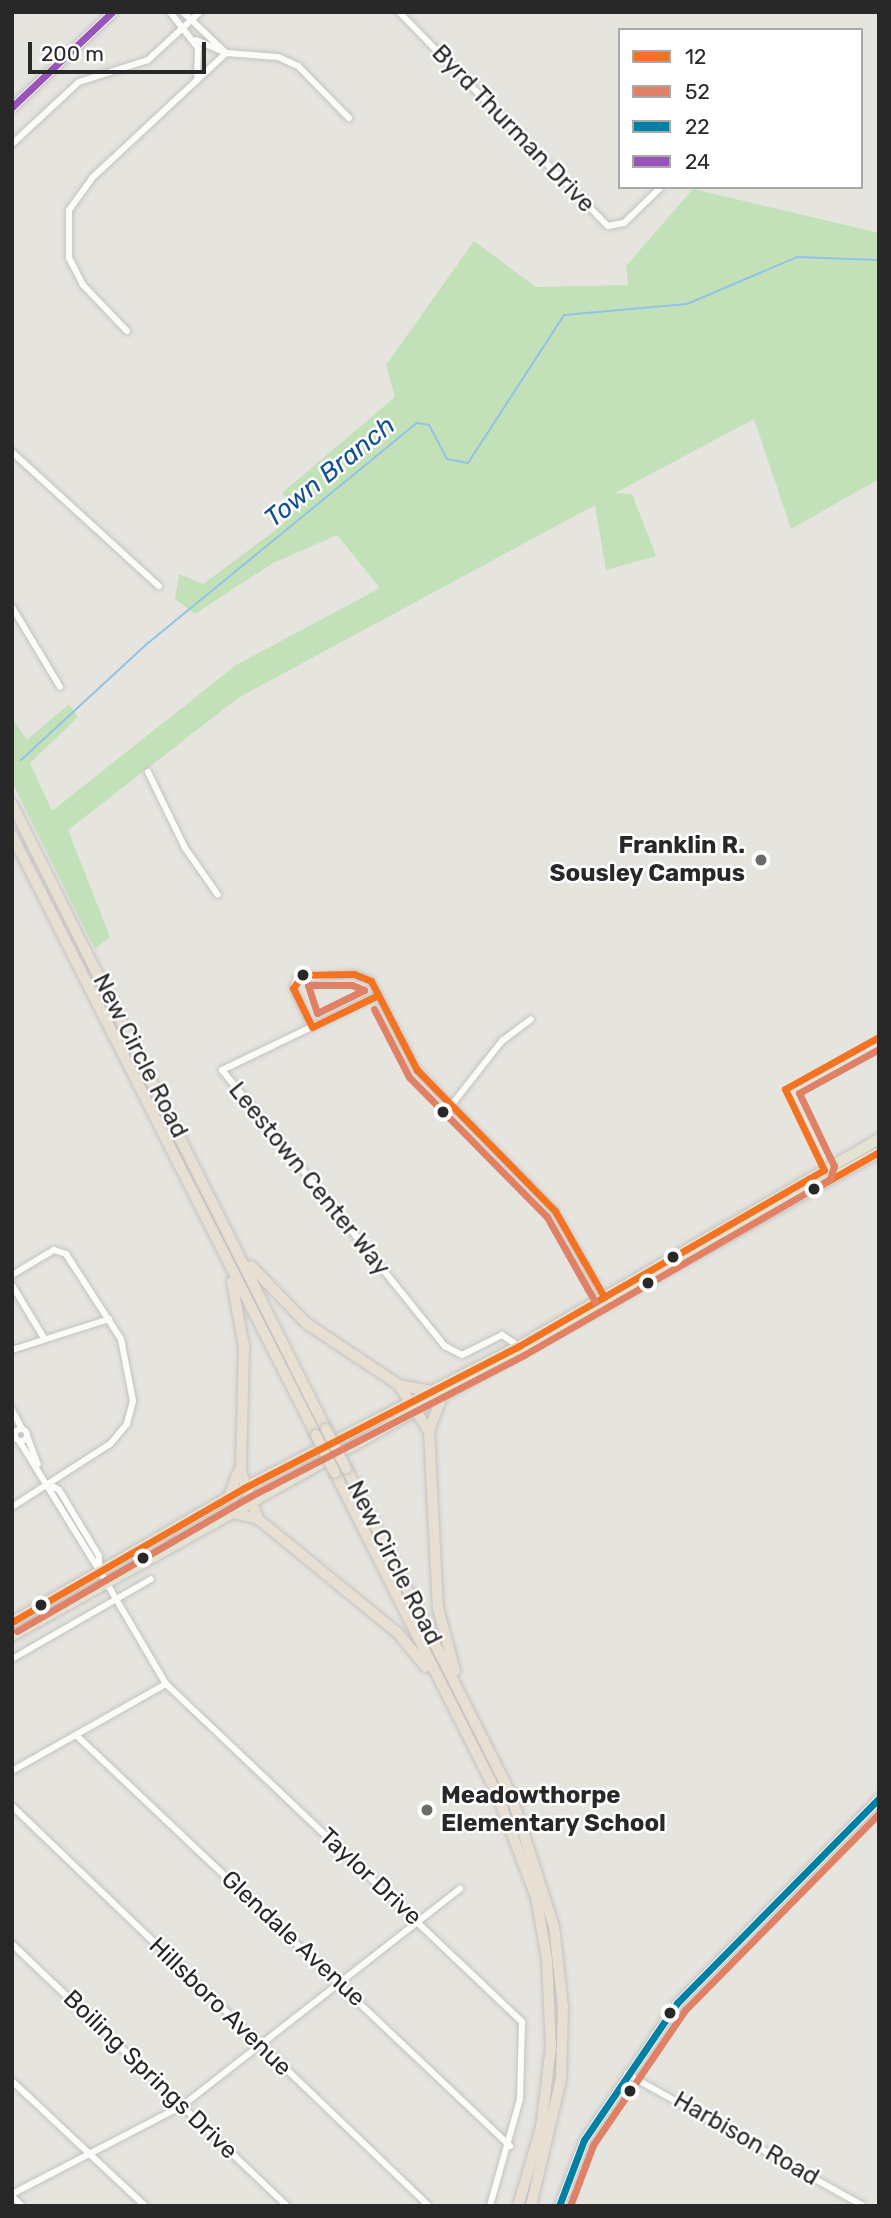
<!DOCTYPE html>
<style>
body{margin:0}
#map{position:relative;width:891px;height:2218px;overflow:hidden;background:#e6e4de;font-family:Rubik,sans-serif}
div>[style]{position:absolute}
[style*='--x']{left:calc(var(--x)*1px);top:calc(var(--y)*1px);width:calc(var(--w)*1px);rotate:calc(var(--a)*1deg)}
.green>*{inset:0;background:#c2e1b8}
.stream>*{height:2px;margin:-1px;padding:0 1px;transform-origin:1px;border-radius:1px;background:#93c2e5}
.roads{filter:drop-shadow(0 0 2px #c4c3c3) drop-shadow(0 0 2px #c4c3c3)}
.street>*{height:6px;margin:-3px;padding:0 3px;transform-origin:3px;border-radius:3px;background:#fbfbfa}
.street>.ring{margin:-3px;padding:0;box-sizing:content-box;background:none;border:6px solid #fbfbfa;border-radius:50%}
.secondary>*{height:9px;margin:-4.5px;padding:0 4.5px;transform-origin:4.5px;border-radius:4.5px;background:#fbfbfa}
.primary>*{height:10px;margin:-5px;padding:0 5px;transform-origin:5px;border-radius:5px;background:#e4e3d3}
.highway>*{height:10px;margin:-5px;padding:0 5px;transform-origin:5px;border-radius:5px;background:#e7dfd2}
.bridges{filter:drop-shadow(0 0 2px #c3c2c0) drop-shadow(0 0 2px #c3c2c0)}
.highway-bridge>*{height:10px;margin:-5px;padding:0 5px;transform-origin:5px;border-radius:5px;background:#e7dfd2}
.bus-1>*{height:7px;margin:-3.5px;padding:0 3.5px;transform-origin:3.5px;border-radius:3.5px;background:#f47323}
.bus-2>*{height:7px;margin:-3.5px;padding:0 3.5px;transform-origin:3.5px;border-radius:3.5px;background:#e08166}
.bus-3>*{height:7px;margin:-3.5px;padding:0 3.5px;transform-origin:3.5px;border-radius:3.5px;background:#0081a4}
.bus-4>*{height:7px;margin:-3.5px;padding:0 3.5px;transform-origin:3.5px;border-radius:3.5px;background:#9854b9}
.dots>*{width:19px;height:19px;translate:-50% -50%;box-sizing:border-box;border:4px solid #fff;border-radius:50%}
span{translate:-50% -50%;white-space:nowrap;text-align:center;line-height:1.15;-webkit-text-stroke:5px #fff;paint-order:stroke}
.street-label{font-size:24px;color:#282828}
.poi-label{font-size:24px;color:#282828;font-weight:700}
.right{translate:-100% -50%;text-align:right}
.left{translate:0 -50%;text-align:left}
.water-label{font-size:26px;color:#135090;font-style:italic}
.frame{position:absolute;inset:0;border:14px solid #282828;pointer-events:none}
.legend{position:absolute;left:618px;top:28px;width:245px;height:161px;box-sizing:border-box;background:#fff;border:2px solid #a9a9a9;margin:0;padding:9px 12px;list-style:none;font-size:21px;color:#282828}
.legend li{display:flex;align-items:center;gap:14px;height:35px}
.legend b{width:35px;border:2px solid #a9a9a9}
.scale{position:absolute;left:28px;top:42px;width:178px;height:32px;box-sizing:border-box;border:4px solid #282828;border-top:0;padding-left:9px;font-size:21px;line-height:24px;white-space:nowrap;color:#282828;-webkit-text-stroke:5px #fff;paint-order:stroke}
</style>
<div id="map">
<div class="green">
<div style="clip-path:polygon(693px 189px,879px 233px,879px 479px,791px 529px,754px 419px,615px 493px,632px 494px,656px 556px,606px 570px,595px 505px,238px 698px,68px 830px,110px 937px,95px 949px,12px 782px,12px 718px,27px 740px,69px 704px,78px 717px,30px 763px,52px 811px,236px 665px,380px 588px,337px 535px,273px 563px,195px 614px,175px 599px,179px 574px,203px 584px,282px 525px,296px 507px,282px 493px,395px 397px,386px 365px,474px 241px,536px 287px,628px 285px,626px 266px)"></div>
</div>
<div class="stream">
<div style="--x:21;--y:760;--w:173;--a:-42.7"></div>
<div style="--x:148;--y:643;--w:348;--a:-39.3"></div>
<div style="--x:417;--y:423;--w:12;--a:9"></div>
<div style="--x:429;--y:425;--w:38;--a:62"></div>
<div style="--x:447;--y:459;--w:21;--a:11"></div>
<div style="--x:468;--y:463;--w:176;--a:-57"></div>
<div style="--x:564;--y:315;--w:123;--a:-5.1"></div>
<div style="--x:687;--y:304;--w:120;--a:-23.1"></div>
<div style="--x:797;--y:257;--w:82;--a:2.1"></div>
</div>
<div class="roads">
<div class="street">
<div style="--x:170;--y:12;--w:46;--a:52.1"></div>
<div style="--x:198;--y:48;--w:28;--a:92"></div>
<div style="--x:183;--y:12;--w:59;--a:43.6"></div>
<div style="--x:399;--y:12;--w:299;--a:45.7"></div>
<div style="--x:608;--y:226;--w:16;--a:-11"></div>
<div style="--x:624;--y:223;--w:52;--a:-44.2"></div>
<div style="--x:196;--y:40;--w:33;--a:23"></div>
<div style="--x:12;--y:144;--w:91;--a:-42.8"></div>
<div style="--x:79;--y:82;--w:72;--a:-17.7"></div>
<div style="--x:148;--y:60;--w:71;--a:-42.7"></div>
<div style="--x:127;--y:331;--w:64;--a:-133.7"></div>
<div style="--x:83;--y:285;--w:30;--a:-117"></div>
<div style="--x:69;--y:258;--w:48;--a:-90"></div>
<div style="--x:69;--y:210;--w:39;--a:-54"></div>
<div style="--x:92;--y:178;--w:183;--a:-43"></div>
<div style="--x:226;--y:53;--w:52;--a:4.4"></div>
<div style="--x:278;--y:57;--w:22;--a:24"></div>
<div style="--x:298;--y:66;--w:73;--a:45.6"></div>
<div style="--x:12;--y:452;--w:199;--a:42.4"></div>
<div style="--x:12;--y:607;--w:93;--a:59"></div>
<div style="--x:148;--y:772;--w:85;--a:64"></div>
<div style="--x:185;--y:848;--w:57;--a:54.9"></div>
<div style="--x:378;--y:995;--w:173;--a:154.3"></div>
<div style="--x:222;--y:1070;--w:355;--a:51.1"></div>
<div style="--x:445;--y:1346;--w:19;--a:28"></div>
<div style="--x:462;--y:1355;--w:45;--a:-26.6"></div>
<div style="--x:502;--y:1335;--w:22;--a:34"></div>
<div style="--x:312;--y:1027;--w:43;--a:-116"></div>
<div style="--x:293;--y:988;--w:11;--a:-68"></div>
<div style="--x:297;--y:978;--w:57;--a:-4"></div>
<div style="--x:354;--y:974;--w:18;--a:22"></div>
<div style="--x:371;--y:981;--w:100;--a:62.7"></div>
<div style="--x:417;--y:1070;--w:197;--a:45.6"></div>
<div style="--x:555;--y:1211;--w:102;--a:60.7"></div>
<div style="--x:450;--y:1107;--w:84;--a:-51.8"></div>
<div style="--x:502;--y:1041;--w:36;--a:-37"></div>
<div style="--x:12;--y:1275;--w:49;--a:-30.8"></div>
<div style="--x:54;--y:1250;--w:13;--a:18"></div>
<div style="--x:66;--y:1254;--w:101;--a:57.1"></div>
<div style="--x:121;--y:1339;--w:63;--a:79"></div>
<div style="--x:133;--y:1401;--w:24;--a:105"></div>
<div style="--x:127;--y:1424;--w:26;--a:130"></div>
<div style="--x:110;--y:1444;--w:117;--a:147.3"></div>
<div style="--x:12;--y:1285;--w:62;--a:58.9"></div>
<div style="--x:12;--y:1350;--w:102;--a:-17.7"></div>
<div style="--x:12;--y:1410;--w:21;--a:62"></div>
<div class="ring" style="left:15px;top:1429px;width:6px;height:6px"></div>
<div style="--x:27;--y:1436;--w:30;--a:69"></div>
<div style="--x:20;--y:1442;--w:150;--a:58.3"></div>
<div style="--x:99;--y:1570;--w:14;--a:-90"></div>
<div style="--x:99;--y:1556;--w:77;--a:-121.2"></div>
<div style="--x:59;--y:1490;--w:12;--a:-149"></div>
<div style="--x:99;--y:1570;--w:132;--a:59.6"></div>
<div style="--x:166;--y:1684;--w:491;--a:43.5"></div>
<div style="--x:522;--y:2022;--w:77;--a:91.5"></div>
<div style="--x:520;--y:2099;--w:111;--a:105.7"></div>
<div style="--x:12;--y:1659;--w:160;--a:-29.9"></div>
<div style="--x:76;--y:1735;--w:598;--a:43.44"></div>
<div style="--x:12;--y:1771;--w:177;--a:-29.5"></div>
<div style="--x:12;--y:1806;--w:578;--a:43.81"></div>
<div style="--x:12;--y:1944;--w:380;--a:43.6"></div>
<div style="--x:627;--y:2074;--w:270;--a:29.2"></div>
<div style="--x:12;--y:2081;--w:183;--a:43.2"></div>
<div style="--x:12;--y:2194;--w:191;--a:-27.4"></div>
<div style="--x:182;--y:2106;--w:353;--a:-38"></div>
<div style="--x:12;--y:2196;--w:14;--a:45"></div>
</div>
<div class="secondary">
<div style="--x:12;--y:107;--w:138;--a:-43.5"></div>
<div style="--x:559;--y:2206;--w:71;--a:-69.3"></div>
<div style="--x:584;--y:2140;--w:166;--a:-55.8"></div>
<div style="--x:677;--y:2003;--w:288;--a:-45.4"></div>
</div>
<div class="primary">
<div style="--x:12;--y:1622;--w:268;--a:-30"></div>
<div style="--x:244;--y:1488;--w:309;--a:-27.3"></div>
<div style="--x:519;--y:1346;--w:415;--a:-29.9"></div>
<div style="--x:12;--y:1636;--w:993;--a:-29.17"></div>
</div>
<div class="highway">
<div style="--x:12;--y:804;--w:699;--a:63.33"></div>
<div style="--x:12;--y:835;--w:673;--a:63.13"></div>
<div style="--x:251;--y:1266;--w:79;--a:46"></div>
<div style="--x:306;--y:1323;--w:112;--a:33.7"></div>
<div style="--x:399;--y:1385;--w:38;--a:11"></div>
<div style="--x:232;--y:1282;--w:65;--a:79.4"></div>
<div style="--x:244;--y:1346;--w:126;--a:91.4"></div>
<div style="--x:241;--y:1472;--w:50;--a:70.1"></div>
<div style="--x:399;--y:1385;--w:55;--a:56.9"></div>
<div style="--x:440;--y:1402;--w:31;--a:111"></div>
<div style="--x:429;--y:1431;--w:177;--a:87.1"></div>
<div style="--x:438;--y:1608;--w:65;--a:74.9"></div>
<div style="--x:346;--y:1468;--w:363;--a:63.2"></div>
<div style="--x:510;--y:1792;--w:142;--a:71.9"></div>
<div style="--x:554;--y:1927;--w:81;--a:83.6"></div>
<div style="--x:563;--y:2007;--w:72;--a:91.6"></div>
<div style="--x:561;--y:2079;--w:130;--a:103.3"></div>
<div style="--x:335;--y:1473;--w:360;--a:63.2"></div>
<div style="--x:497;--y:1794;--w:110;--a:69.3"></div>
<div style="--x:536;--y:1897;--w:63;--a:79.9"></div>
<div style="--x:547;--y:1959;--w:88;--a:87.4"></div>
<div style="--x:551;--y:2047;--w:82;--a:97"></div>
<div style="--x:541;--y:2128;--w:81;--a:106.4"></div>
<div style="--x:229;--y:1497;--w:27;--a:-70"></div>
<div style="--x:230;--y:1512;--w:29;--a:14"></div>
<div style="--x:258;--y:1519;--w:181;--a:39.2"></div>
<div style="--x:398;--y:1633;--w:44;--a:50.5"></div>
</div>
</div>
<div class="bridges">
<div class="highway-bridge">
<div style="--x:326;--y:1429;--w:44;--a:62.9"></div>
<div style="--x:316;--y:1435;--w:42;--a:63.4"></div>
</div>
</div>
<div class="bus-1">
<div style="--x:378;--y:995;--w:73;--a:154.1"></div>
<div style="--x:312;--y:1027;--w:43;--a:-116"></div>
<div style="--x:293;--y:988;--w:16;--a:-55"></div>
<div style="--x:302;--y:975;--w:52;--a:-1.1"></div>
<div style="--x:354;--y:974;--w:18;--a:22"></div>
<div style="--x:371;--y:981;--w:100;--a:62.7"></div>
<div style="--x:417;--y:1070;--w:197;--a:45.6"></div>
<div style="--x:555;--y:1211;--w:99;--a:60.3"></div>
<div style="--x:812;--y:1190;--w:77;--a:-29.6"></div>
<div style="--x:12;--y:1622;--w:268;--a:-30"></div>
<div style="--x:244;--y:1488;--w:309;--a:-27.3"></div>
<div style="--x:519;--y:1346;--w:352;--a:-30"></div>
<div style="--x:824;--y:1170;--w:90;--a:-115.7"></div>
<div style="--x:785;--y:1089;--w:107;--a:-29"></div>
</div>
<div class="bus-2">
<div style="--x:308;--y:985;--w:44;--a:0"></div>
<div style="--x:352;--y:985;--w:13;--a:23"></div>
<div style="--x:364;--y:990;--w:52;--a:153.9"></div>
<div style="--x:317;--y:1013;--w:29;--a:-108"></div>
<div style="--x:374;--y:1009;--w:76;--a:62.8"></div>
<div style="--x:409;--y:1077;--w:197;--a:45.4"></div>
<div style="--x:547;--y:1217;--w:98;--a:60.5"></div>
<div style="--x:17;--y:1631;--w:268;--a:-30"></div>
<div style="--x:249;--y:1497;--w:309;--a:-27.3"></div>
<div style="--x:524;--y:1355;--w:353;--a:-29.9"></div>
<div style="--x:830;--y:1179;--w:14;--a:-73"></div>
<div style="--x:834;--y:1166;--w:81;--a:-115.6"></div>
<div style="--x:799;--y:1093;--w:91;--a:-28.8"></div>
<div style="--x:570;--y:2206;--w:65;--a:-69.3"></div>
<div style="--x:593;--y:2145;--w:163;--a:-55.7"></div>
<div style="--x:685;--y:2010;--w:276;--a:-45.4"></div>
</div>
<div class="bus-3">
<div style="--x:559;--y:2206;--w:71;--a:-69.3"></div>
<div style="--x:584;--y:2140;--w:166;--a:-55.8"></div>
<div style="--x:677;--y:2003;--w:288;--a:-45.4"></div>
</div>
<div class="bus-4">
<div style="--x:12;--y:107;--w:138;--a:-43.5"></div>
</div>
<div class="dots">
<div style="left:761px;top:860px;background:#6a6a68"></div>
<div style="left:303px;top:975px;background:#282828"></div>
<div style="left:443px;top:1112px;background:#282828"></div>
<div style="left:814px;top:1189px;background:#282828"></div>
<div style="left:673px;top:1257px;background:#282828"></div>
<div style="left:648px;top:1283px;background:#282828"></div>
<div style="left:143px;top:1558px;background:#282828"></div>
<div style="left:41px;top:1605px;background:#282828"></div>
<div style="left:427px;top:1810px;background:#6a6a68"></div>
<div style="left:670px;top:2013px;background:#282828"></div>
<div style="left:630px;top:2091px;background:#282828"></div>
</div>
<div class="street-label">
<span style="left:513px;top:129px;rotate:46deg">Byrd Thurman Drive</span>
<span style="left:140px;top:1056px;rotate:63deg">New Circle Road</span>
<span style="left:309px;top:1179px;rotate:51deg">Leestown Center Way</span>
<span style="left:394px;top:1563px;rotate:63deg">New Circle Road</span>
<span style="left:370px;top:1877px;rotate:43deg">Taylor Drive</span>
<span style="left:293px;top:1939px;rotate:43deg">Glendale Avenue</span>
<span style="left:220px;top:2007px;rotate:44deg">Hillsboro Avenue</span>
<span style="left:150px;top:2075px;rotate:44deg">Boiling Springs Drive</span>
<span style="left:746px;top:2139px;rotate:30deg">Harbison Road</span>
</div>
<div class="poi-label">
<span class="right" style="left:745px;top:860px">Franklin R.<br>Sousley Campus</span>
<span class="left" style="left:441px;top:1810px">Meadowthorpe<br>Elementary School</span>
</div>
<div class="water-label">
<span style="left:330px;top:472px;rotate:-39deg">Town Branch</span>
</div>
<div class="frame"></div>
<ul class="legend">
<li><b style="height:9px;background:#f47323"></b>12</li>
<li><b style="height:9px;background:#e08166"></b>52</li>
<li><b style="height:9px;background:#0081a4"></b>22</li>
<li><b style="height:9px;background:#9854b9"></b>24</li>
</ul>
<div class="scale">200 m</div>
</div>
